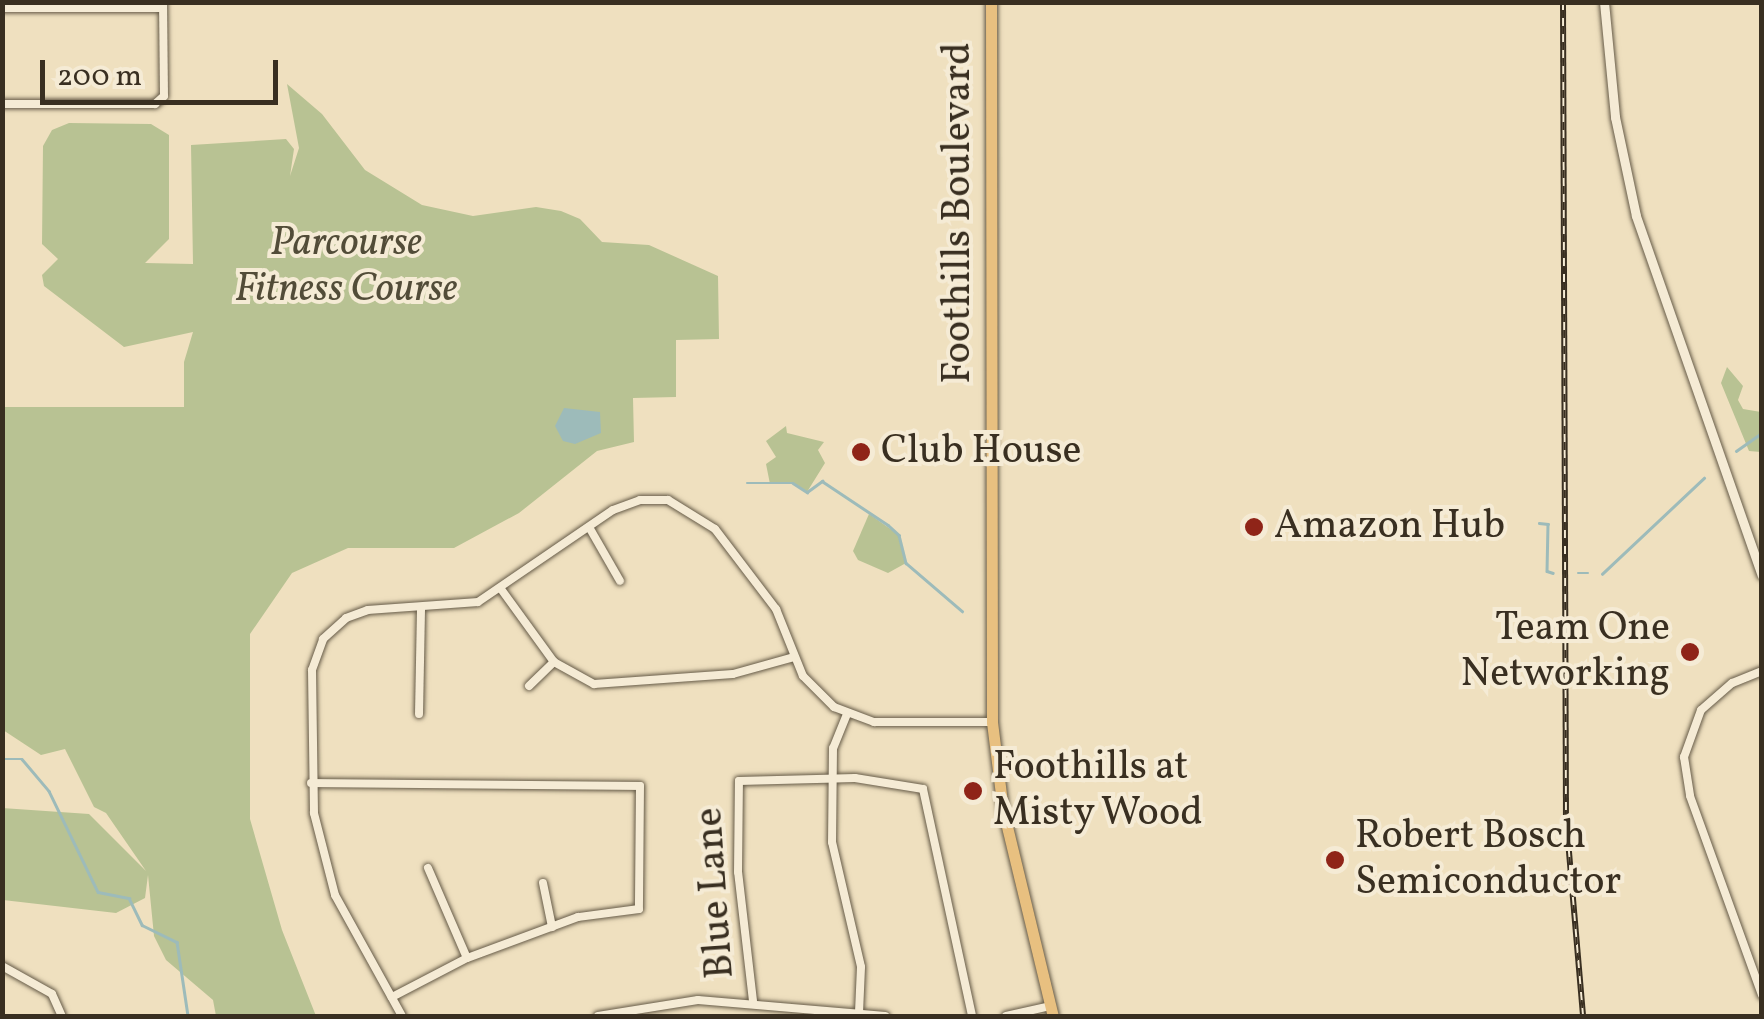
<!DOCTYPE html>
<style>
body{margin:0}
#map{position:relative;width:1764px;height:1019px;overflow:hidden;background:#efe0bf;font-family:Vollkorn,serif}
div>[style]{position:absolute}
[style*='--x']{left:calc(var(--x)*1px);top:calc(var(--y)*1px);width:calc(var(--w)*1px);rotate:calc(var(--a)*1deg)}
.green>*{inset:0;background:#b8c293}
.water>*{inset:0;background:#9dbbba}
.stream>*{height:2.5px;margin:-1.25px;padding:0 1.25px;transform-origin:1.25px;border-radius:1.25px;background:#9dbbba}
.roads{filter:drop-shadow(0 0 2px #665b48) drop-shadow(0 0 2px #665b48)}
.minor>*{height:8px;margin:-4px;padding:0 4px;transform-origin:4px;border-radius:4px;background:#f5ebd5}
.tertiary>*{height:9px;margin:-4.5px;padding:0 4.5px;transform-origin:4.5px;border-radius:4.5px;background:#f5ebd5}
.primary>*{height:11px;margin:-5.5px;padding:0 5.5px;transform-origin:5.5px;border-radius:5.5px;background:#e8c080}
.rail>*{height:6px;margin-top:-3px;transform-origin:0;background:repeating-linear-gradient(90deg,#f5ebd5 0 8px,#392f21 0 16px);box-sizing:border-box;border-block:2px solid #392f21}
.dots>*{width:28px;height:28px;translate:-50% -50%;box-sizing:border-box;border:5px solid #f5ebd5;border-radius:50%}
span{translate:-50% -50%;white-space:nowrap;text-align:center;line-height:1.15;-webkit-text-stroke:8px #f5ebd5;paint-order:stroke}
.street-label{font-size:40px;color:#392f21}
.park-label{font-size:40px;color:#524c38;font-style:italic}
.poi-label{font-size:40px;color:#392f21}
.left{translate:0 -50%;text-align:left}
.right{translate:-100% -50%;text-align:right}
.frame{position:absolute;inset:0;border:5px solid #392f21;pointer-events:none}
.scale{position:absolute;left:40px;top:60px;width:238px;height:45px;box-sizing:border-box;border:5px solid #392f21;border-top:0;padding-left:12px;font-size:30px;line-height:35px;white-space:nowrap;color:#392f21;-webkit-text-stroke:8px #f5ebd5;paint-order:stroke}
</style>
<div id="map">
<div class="green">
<div style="clip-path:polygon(287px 84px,322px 114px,365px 170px,422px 205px,473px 216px,536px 207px,561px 211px,580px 219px,602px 242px,649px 245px,718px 276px,719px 339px,676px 340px,676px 397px,633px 398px,634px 442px,597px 451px,519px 513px,454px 548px,348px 548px,292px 573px,250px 634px,250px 819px,282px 930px,316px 1016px,216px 1016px,213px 1000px,166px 960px,154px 936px,148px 875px,145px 898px,116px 913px,3px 900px,2px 808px,89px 814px,146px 871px,106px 813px,94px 807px,65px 749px,41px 755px,3px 730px,3px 407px,184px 407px,184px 362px,193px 332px,124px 347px,44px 286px,42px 275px,58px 259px,42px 244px,43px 146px,52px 130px,69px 123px,151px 124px,169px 135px,169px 239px,145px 263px,193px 264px,191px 145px,286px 139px,294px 149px,290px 176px,299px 148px)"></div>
<div style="clip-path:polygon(1727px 367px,1743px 386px,1738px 400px,1743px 409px,1761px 412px,1761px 452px,1749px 451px,1721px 383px)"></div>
<div style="clip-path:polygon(786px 426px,787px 433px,824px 442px,818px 450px,825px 463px,807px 492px,793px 483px,770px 484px,766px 464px,776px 457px,766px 441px)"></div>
<div style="clip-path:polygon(869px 514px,899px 535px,906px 563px,888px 573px,858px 560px,853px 551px)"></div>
</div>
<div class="water">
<div style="clip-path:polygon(564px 408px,600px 412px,601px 433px,575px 444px,563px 441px,555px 426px)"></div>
</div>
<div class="stream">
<div style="--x:1736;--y:451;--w:32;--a:-35"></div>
<div style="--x:747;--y:483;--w:46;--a:0"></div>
<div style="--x:793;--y:483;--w:17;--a:33"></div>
<div style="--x:807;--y:492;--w:19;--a:-36"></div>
<div style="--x:822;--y:481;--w:79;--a:33.7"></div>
<div style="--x:888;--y:525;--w:15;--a:42"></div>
<div style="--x:899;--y:535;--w:29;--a:76"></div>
<div style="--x:906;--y:563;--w:74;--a:40.6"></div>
<div style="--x:1539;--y:523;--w:9;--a:6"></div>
<div style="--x:1548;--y:524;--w:47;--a:91.2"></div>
<div style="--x:1547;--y:571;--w:6;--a:18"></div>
<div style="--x:1578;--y:573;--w:10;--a:0"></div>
<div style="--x:1602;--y:574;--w:140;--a:-43.3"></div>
<div style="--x:2;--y:759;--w:20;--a:0"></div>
<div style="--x:22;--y:759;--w:42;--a:49.8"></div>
<div style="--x:49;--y:791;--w:112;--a:64.1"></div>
<div style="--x:98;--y:892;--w:32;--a:11"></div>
<div style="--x:129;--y:898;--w:30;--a:64"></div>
<div style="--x:142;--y:925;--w:39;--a:26"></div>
<div style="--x:177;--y:942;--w:75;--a:81.5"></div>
</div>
<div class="roads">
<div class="minor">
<div style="--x:2;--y:8;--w:161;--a:0"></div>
<div style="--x:2;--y:104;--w:153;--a:0"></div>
<div style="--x:155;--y:104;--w:12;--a:-42"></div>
<div style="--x:164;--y:96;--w:94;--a:-90.6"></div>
<div style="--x:589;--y:527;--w:62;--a:60.1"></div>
<div style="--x:501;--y:589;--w:90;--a:54"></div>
<div style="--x:554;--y:662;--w:46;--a:28.8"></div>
<div style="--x:594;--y:684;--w:139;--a:-4.1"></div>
<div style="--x:733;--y:674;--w:63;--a:-15.6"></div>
<div style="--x:1762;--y:671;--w:32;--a:158"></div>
<div style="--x:1732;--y:683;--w:41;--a:138.9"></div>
<div style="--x:1701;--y:710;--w:50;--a:109.9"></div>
<div style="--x:1684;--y:757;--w:39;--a:81"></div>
<div style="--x:1690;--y:796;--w:212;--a:70.1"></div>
<div style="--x:529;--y:686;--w:35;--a:-44"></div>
<div style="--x:419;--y:714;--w:105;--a:-88.9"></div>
<div style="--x:847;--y:714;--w:37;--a:112"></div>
<div style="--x:833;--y:748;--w:94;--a:90.6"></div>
<div style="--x:832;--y:842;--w:128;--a:76.9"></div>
<div style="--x:861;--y:967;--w:46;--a:92.5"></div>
<div style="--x:311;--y:783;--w:329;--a:0.5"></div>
<div style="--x:640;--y:786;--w:123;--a:90.5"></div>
<div style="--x:639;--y:909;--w:62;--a:172.5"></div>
<div style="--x:578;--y:917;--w:118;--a:159.7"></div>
<div style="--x:467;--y:958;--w:85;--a:152.5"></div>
<div style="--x:428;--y:868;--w:98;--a:66.6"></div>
<div style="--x:543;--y:883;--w:45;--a:78.4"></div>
<div style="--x:2;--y:966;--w:57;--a:29.2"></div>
<div style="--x:52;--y:994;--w:24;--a:66"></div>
<div style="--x:753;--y:1001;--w:130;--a:-96.6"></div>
<div style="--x:738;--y:872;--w:91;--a:-89.4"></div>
<div style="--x:739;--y:781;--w:116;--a:-1.5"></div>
<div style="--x:855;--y:778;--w:69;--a:9.2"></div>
<div style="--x:923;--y:789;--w:232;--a:77.8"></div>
<div style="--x:402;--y:1016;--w:138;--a:-119"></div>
<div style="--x:335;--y:895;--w:85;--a:-104.4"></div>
<div style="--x:314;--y:813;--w:143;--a:-90.8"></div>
<div style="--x:312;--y:670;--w:33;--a:-70"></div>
<div style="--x:323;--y:639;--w:31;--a:-42"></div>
<div style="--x:346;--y:618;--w:23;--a:-20"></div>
<div style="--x:368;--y:610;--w:110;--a:-4.2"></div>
<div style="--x:478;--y:602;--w:163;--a:-34.3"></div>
<div style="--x:613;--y:510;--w:29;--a:-20"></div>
<div style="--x:640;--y:500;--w:28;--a:0"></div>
<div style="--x:668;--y:500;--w:55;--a:31.7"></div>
<div style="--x:715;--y:529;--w:101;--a:52.7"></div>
<div style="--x:776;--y:609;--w:72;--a:68.1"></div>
<div style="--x:803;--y:676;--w:44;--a:45"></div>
<div style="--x:834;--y:707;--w:43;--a:20.6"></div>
<div style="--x:874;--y:722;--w:118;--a:0"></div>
<div style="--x:598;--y:1016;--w:101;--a:-9.1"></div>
<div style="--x:698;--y:1000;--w:188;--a:4.9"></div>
<div style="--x:1006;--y:1016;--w:45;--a:-12.8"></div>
</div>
<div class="tertiary">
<div style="--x:1604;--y:2;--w:116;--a:84.5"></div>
<div style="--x:1615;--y:117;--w:101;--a:78"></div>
<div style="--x:1636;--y:216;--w:380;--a:70.7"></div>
</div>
<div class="primary">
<div style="--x:991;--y:2;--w:720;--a:89.92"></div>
<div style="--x:992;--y:722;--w:89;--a:82.9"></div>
<div style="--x:1003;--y:810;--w:212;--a:76.4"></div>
</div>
</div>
<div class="rail">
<div style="--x:1563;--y:2;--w:815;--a:89.79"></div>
<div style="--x:1566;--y:817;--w:200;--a:85.1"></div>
</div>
<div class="dots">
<div style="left:861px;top:452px;background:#8f2418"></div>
<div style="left:1254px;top:527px;background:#8f2418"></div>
<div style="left:1690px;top:652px;background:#8f2418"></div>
<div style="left:973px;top:791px;background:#8f2418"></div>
<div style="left:1335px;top:860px;background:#8f2418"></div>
</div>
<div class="street-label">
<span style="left:959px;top:213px;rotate:-90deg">Foothills Boulevard</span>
<span style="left:716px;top:893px;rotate:-94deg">Blue Lane</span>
</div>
<div class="park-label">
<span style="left:346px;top:267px">Parcourse<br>Fitness Course</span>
</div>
<div class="poi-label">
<span class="left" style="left:881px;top:452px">Club House</span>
<span class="left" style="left:1274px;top:527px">Amazon Hub</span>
<span class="right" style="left:1670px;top:652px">Team One<br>Networking</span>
<span class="left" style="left:993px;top:791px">Foothills at<br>Misty Wood</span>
<span class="left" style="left:1355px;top:860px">Robert Bosch<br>Semiconductor</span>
</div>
<div class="frame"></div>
<div class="scale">200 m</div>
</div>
